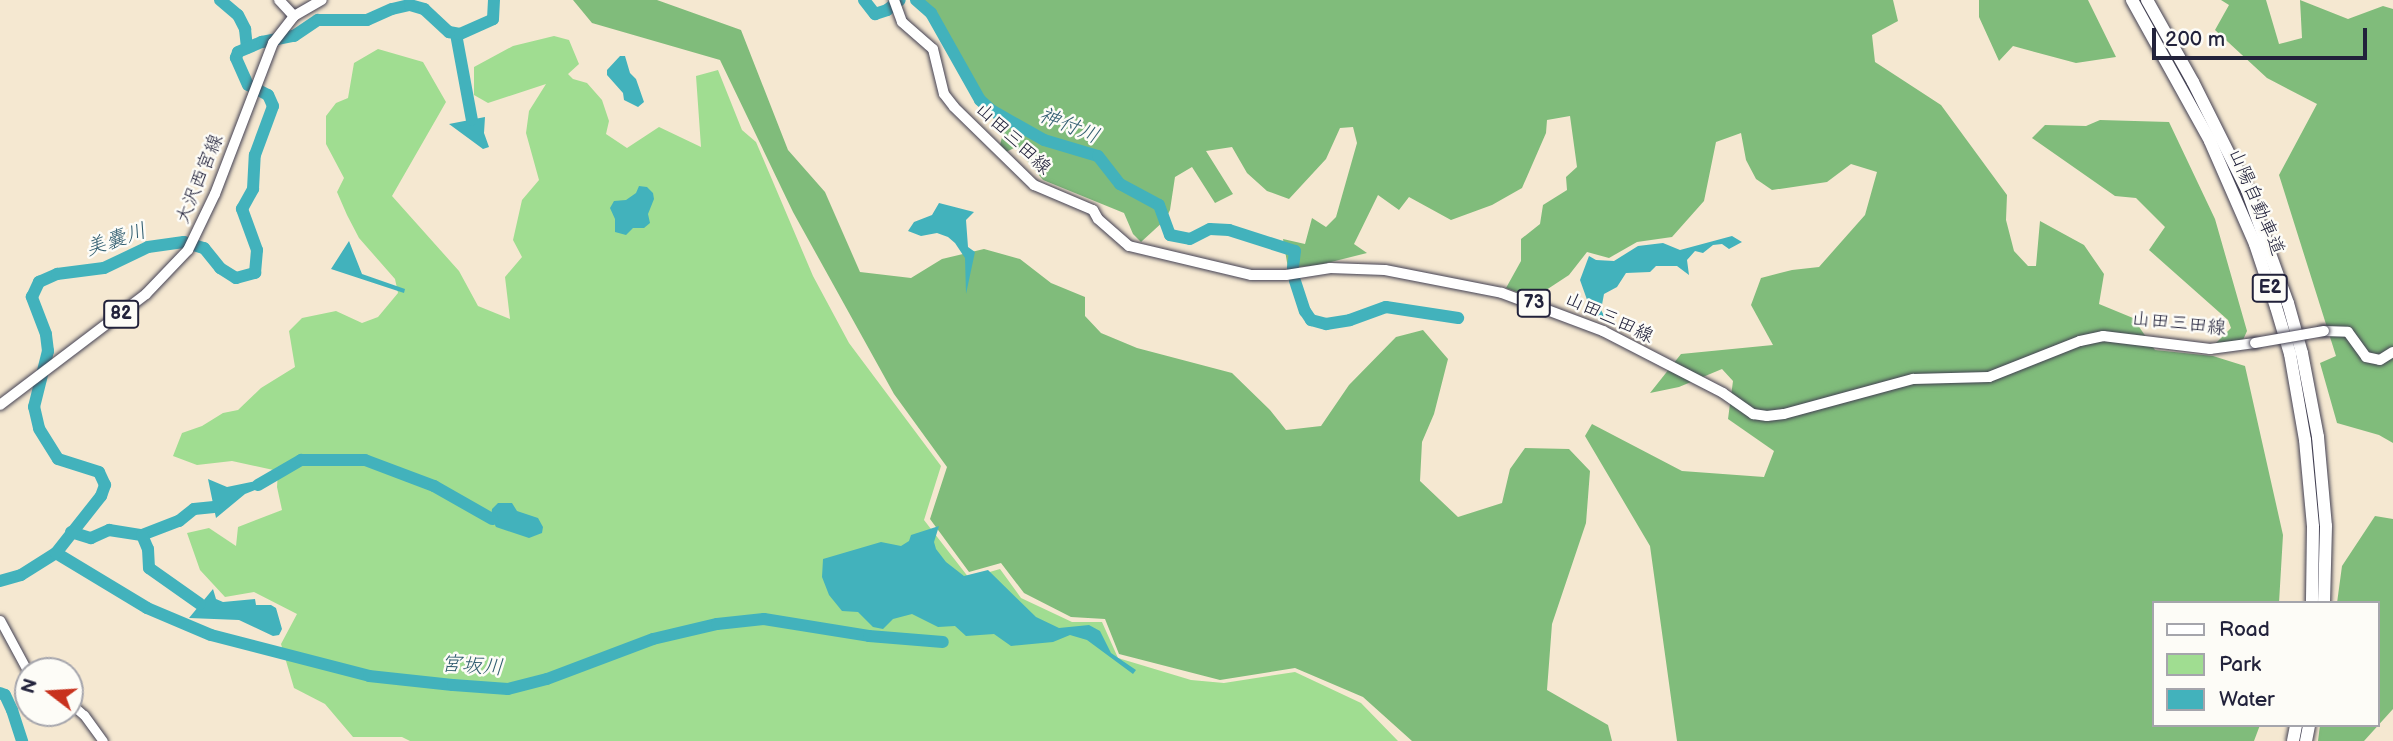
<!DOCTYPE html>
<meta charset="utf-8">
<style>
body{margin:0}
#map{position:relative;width:2393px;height:741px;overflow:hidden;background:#f5e8d1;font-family:"Balsamiq Sans","Klee One",sans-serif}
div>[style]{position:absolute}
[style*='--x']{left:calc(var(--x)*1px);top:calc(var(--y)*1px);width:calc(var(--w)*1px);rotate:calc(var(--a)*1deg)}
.green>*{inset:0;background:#a0dd91}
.forest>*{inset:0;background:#80bc7b}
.water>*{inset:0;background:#42b2bc}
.river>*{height:12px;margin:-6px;padding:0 6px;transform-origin:6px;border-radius:6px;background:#42b2bc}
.roads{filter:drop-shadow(0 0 2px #424052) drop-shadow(0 0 2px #424052)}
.tertiary>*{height:9px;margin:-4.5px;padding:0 4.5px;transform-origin:4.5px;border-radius:4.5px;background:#fff}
.primary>*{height:10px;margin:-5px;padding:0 5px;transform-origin:5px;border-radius:5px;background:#fff}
.motorway>*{height:12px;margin:-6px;padding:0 6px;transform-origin:6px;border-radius:6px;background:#fff}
.bridges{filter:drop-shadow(0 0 2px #424052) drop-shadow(0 0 2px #424052)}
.primary-bridge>*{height:10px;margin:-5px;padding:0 5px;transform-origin:5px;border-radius:5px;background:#fff}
span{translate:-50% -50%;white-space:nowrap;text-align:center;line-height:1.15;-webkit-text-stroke:5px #fdfcf7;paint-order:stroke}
.shield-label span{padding:2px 5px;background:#fdfcf7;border:2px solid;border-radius:5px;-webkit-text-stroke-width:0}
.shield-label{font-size:18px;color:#22223b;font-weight:700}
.street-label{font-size:19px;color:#22223b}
.water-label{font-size:21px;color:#2f5c6f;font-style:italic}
.legend{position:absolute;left:2152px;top:601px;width:228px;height:126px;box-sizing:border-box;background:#fdfcf7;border:2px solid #a5a5ac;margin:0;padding:9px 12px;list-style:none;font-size:21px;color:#22223b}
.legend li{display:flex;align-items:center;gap:14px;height:35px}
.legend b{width:35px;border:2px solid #a5a5ac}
.north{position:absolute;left:14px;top:657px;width:70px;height:70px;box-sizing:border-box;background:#fdfcf7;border:2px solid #a5a5ac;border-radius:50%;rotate:287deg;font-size:19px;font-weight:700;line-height:28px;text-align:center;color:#22223b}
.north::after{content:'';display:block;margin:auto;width:24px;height:32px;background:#c8321e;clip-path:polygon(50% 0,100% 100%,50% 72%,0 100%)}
.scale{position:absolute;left:2152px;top:28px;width:215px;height:32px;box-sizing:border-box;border:4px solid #22223b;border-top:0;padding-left:9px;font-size:21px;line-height:24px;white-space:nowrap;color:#22223b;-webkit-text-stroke:5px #fdfcf7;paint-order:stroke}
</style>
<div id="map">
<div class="green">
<div style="clip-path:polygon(554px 36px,569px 40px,579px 64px,568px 74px,573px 79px,587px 83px,602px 100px,609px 121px,606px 134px,627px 148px,659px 127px,701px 147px,696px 76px,718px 70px,742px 130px,756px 142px,813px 276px,849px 343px,941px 466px,924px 520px,969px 578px,1000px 569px,1021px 598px,1072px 622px,1102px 622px,1118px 658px,1191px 680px,1224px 683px,1295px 672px,1361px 703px,1398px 741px,410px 741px,402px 737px,353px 737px,325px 704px,294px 688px,281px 644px,297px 614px,254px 592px,225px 597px,200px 570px,187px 533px,209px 528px,236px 546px,238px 527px,282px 510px,277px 487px,278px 471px,232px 461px,197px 465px,173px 456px,182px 433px,202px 426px,223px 413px,238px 410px,261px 388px,295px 367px,289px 331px,302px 318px,336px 311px,362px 323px,378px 317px,398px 293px,395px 279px,359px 238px,347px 215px,337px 192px,344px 178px,326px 144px,326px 116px,336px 103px,348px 98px,354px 63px,378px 49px,423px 62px,446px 102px,392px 196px,459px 271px,478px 306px,510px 319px,505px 277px,522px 257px,513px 240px,522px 200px,539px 180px,526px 133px,529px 111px,546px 84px,488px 103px,474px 95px,474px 67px,513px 46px)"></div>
</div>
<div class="forest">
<div style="clip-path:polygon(573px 0,657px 0,741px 30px,788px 150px,825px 192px,860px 272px,911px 278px,942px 259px,984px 249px,1020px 259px,1051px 283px,1085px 297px,1085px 316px,1101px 333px,1137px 348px,1232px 373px,1270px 410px,1286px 430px,1321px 426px,1349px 385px,1396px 337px,1423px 330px,1448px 359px,1434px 414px,1422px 442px,1420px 481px,1458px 517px,1502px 503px,1510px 469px,1525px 448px,1569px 449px,1590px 471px,1586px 523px,1552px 624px,1547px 690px,1608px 725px,1612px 741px,1412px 741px,1363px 697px,1295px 668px,1220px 680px,1119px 654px,1105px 619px,1071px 617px,1024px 593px,1001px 563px,969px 572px,930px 519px,947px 467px,894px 394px,793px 212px,720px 60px,592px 23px)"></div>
<div style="clip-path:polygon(918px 0,1893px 0,1898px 21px,1872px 35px,1875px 62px,1941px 105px,2007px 195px,2006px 220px,2014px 251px,2028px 266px,2036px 266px,2040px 221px,2084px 245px,2104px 274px,2099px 304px,2133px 318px,2155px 350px,2213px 356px,2245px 366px,2283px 535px,2279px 603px,2153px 603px,2153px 725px,2260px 725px,2254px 741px,1677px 741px,1650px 546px,1585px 436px,1592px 424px,1682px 471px,1764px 477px,1774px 451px,1728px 419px,1733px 381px,1722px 369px,1679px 387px,1650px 393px,1681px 354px,1773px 345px,1751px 305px,1761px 278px,1792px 270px,1819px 267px,1865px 215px,1877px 172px,1851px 164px,1827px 182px,1772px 190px,1756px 179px,1746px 160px,1741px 133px,1716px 142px,1704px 201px,1672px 237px,1637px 242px,1609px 258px,1587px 252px,1569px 275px,1534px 298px,1506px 288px,1521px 261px,1521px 239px,1540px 224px,1543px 205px,1567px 190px,1566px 177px,1577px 167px,1570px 116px,1547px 120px,1546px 133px,1522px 188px,1492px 205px,1451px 220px,1409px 197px,1399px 210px,1378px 195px,1354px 244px,1367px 253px,1319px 265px,1288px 268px,1283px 239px,1305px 244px,1312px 218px,1326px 227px,1336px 217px,1357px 143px,1353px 127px,1340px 128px,1326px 159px,1289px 199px,1267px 191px,1247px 173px,1232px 147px,1206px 151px,1233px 194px,1215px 203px,1192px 167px,1175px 177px,1170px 210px,1165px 220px,1141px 242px,1133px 234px,1124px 213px,1043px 180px,1016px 147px,1006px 152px,1000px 145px,1003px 133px)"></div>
<div style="clip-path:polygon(1979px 0,2088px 0,2116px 57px,2076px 63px,2013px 46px,1999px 61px,1979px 17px)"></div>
<div style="clip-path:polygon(2221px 0,2266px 0,2279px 44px,2302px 38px,2300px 0,2348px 19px,2383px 6px,2393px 9px,2393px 443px,2379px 435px,2337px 423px,2320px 363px,2336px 356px,2279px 175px,2317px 104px,2267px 78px,2215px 30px,2229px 5px)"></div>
<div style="clip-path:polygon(2100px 120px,2169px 122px,2215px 219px,2247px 331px,2242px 342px,2213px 346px,2231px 328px,2228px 320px,2149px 250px,2165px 227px,2136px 198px,2115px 196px,2032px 138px,2045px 125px,2086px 126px)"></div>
<div style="clip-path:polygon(2375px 516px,2393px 519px,2393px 709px,2364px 741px,2318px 741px,2320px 725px,2377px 725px,2377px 603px,2337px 603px,2342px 566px)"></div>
</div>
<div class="water">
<div style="clip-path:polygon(620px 56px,625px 56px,630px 73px,636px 79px,644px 102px,638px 107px,624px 100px,623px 93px,607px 75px,607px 70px)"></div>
<div style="clip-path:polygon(485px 117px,484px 133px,489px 147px,483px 149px,449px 124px)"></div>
<div style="clip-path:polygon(639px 186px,647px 187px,653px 193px,654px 199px,648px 214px,650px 223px,644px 228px,633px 228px,626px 235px,615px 232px,615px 219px,610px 208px,614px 201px,626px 200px,636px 193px)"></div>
<div style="clip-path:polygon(939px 203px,974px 212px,966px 220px,968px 247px,975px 252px,966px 294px,965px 258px,955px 243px,948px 237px,937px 233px,921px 236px,908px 231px,914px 222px,932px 215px)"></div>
<div style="clip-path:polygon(1732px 236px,1742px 242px,1729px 249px,1722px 244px,1713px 245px,1703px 253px,1695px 251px,1687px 260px,1689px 275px,1677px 266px,1656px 266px,1650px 272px,1626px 273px,1617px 287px,1604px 294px,1601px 310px,1608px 323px,1591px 311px,1580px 280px,1589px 256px,1596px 260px,1614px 261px,1638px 246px,1663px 243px,1680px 250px)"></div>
<div style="clip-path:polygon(349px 241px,362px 274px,405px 289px,404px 293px,331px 269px)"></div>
<div style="clip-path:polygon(208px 479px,227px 487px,256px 481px,258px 485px,255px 490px,245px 494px,216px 518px)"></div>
<div style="clip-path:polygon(498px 503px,512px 503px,517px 511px,538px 518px,543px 527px,542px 533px,529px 538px,496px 527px,491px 517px,492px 509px)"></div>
<div style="clip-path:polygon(939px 526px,934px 542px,936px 549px,946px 562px,964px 576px,988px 570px,1036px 617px,1059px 628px,1089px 625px,1100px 631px,1111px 653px,1136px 670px,1133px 674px,1087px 640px,1070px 635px,1053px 642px,1011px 646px,994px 634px,966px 636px,955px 626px,938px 627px,912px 614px,893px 619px,883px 629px,873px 627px,858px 612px,842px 611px,829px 595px,822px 577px,823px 559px,881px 542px,901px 546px,909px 541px,911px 535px)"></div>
<div style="clip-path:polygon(213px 589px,216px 599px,223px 602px,255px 599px,256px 605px,271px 605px,276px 608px,282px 629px,279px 635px,273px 636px,239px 620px,189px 618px)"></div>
</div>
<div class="river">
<div style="--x:220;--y:0;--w:23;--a:40"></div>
<div style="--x:238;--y:15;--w:16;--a:63"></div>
<div style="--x:245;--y:29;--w:19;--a:84"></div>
<div style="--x:864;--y:0;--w:18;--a:52"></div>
<div style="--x:875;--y:14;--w:13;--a:-18"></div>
<div style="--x:887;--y:10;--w:16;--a:-38"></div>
<div style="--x:916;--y:0;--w:20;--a:41"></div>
<div style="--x:931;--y:13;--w:100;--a:60.6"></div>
<div style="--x:980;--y:100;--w:15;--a:42"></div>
<div style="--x:991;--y:110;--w:61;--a:29.5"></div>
<div style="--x:1044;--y:140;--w:56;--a:16.5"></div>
<div style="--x:1098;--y:156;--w:36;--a:52"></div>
<div style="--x:1120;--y:184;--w:44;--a:28.3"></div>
<div style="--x:1159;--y:205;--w:32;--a:70"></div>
<div style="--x:1170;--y:235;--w:20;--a:11"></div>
<div style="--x:1190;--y:239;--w:22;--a:-27"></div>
<div style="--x:1210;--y:229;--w:19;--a:3"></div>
<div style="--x:1229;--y:230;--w:69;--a:17.7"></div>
<div style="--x:1295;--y:251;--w:17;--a:97"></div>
<div style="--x:456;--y:34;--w:87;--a:79.5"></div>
<div style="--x:1295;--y:281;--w:32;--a:72"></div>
<div style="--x:1305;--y:311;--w:11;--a:56"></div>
<div style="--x:1311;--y:320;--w:16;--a:15"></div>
<div style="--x:1326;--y:324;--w:24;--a:-9"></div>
<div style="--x:1350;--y:320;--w:38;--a:-20"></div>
<div style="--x:1386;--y:307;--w:73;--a:8.7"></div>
<div style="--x:258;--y:485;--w:50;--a:-30.2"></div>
<div style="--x:301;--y:460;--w:64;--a:0"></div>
<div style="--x:365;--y:460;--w:74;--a:20.6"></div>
<div style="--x:434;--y:486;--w:67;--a:29.6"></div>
<div style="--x:71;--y:532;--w:21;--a:17"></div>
<div style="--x:91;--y:538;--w:20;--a:-24"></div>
<div style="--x:109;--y:530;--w:33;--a:9"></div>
<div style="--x:142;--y:535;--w:40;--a:-21"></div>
<div style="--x:179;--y:521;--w:19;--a:-39"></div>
<div style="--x:194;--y:509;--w:20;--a:-6"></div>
<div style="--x:142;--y:535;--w:15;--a:67"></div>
<div style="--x:148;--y:549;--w:19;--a:87"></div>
<div style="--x:149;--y:568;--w:62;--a:35.2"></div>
<div style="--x:56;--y:553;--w:106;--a:31.1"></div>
<div style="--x:147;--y:608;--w:69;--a:22.9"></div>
<div style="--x:211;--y:635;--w:163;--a:14.5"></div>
<div style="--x:369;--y:676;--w:84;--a:6.1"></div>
<div style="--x:453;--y:685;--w:55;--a:4.2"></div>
<div style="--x:508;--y:689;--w:40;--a:-14.4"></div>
<div style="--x:547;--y:679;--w:113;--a:-20.7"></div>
<div style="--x:653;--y:639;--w:66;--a:-13.2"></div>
<div style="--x:717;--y:624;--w:47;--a:-6.1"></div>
<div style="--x:764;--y:619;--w:106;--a:9.2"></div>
<div style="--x:869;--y:636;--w:74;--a:4.6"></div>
<div style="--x:0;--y:581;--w:22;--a:-16"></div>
<div style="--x:21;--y:575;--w:41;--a:-32.2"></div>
<div style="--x:56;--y:553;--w:73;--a:-51.7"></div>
<div style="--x:101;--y:496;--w:12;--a:-70"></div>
<div style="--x:105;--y:485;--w:14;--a:-115"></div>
<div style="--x:99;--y:472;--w:43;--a:-162.4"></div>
<div style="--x:58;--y:459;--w:36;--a:-122"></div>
<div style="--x:39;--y:428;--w:22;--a:-103"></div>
<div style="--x:34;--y:407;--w:58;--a:-76"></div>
<div style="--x:48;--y:351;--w:17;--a:-97"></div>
<div style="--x:46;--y:334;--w:40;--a:-111"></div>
<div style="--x:32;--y:297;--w:17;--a:-65"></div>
<div style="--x:39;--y:282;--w:20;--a:-24"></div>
<div style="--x:57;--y:274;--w:47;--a:-7.3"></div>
<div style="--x:104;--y:268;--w:49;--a:-25.5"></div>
<div style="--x:148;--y:247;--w:36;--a:-8"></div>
<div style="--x:184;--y:242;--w:21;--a:17"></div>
<div style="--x:204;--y:248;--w:26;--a:51"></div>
<div style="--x:220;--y:268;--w:19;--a:32"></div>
<div style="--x:236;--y:278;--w:20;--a:-15"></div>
<div style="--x:255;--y:273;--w:23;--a:-85"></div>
<div style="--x:257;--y:250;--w:44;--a:-110.1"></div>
<div style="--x:242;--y:209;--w:23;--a:-61"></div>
<div style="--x:253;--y:189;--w:34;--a:-87"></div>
<div style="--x:255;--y:155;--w:52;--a:-69.8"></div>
<div style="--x:273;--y:106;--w:12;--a:-114"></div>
<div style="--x:268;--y:95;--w:22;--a:-153"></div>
<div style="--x:248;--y:85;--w:30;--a:-114"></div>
<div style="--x:236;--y:58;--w:6;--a:-72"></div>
<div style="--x:238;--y:52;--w:26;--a:-23"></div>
<div style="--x:262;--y:42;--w:33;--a:-11"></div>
<div style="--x:294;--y:36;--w:29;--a:-34"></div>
<div style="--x:318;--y:20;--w:49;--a:0"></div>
<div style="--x:367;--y:20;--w:27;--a:-24"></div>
<div style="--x:392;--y:9;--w:18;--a:-13"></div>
<div style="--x:410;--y:5;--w:15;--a:16"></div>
<div style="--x:424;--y:9;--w:34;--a:43"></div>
<div style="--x:449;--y:32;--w:11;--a:10"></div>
<div style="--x:460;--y:34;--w:36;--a:-24"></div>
<div style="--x:493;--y:19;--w:19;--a:-87"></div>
<div style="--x:0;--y:693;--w:5;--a:22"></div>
<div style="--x:5;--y:695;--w:17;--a:65"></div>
<div style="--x:12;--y:710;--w:33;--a:72"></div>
</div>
<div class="roads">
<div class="tertiary">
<div style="--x:0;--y:620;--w:59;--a:61.7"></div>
<div style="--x:70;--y:703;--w:18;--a:41"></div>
<div style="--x:84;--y:715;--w:32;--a:54"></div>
</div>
<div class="primary">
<div style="--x:279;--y:0;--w:22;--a:47"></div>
<div style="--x:894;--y:0;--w:23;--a:70"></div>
<div style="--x:902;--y:22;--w:41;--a:41.1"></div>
<div style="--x:933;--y:49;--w:46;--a:76.3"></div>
<div style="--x:944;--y:94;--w:16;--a:52"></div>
<div style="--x:954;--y:107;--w:112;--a:44.3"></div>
<div style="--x:1034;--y:185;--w:64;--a:23"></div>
<div style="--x:1093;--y:210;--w:10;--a:61"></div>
<div style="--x:1098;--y:219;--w:41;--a:41.1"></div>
<div style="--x:1129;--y:246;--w:125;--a:13.4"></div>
<div style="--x:1251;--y:275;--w:35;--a:0"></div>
<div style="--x:1286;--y:275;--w:45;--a:-9"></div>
<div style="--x:1330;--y:268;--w:55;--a:2.1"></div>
<div style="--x:1385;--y:270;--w:119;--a:11.1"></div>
<div style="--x:1502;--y:293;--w:108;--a:20.6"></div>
<div style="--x:1603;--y:331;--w:135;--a:27.3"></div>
<div style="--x:1723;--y:393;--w:37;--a:35"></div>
<div style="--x:1753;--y:414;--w:14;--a:8"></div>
<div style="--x:1767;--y:416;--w:17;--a:-7"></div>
<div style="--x:1784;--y:414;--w:134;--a:-15.2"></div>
<div style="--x:1913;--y:379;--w:76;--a:-1.5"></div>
<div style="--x:1989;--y:377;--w:98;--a:-21.6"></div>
<div style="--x:2080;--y:341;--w:24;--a:-12"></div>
<div style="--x:2103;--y:336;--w:108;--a:6.9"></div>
<div style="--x:2210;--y:349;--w:45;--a:-7.6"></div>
<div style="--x:2324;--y:331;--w:24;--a:2"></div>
<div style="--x:2348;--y:332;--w:31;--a:54"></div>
<div style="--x:2366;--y:357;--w:14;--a:12"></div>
<div style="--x:2380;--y:360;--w:15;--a:-32"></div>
<div style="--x:0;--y:405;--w:183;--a:-37.2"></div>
<div style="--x:146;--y:294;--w:61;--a:-46.3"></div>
<div style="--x:188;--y:250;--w:62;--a:-64.3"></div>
<div style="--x:215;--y:194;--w:162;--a:-69"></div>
<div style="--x:273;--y:43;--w:34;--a:-52"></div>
<div style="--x:294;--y:16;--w:32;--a:-30"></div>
</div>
<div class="motorway">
<div style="--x:2132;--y:0;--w:161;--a:61"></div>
<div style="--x:2210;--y:141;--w:112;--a:66.4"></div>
<div style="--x:2255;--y:244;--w:66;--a:71.6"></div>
<div style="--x:2276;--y:307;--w:49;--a:73.4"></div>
<div style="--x:2290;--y:354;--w:87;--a:80.1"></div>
<div style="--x:2305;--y:440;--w:87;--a:84.7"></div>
<div style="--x:2313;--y:527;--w:76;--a:90.8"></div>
<div style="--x:2147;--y:0;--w:94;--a:60.7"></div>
<div style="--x:2193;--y:82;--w:121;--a:63.4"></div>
<div style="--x:2247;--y:190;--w:120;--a:70.1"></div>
<div style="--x:2288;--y:303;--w:52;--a:74.4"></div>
<div style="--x:2302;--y:353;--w:86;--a:79.2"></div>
<div style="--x:2318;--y:437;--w:89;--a:84.9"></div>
<div style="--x:2326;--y:526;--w:77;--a:91.5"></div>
<div style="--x:2293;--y:741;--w:16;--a:-79"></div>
<div style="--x:2306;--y:741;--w:16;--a:-79"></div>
</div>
</div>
<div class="bridges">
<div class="primary-bridge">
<div style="--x:2255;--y:343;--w:70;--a:-9.9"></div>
</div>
</div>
<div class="shield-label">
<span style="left:2270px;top:288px">E2</span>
<span style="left:1534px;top:303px">73</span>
<span style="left:121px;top:314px">82</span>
</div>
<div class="street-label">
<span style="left:1013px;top:139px;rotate:43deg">山田三田線</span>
<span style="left:200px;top:179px;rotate:-68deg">大沢西宮線</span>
<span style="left:2256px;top:202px;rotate:67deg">山陽自動車道</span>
<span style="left:1609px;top:318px;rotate:25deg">山田三田線</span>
<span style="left:2179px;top:324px;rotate:6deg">山田三田線</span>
</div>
<div class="water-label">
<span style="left:1069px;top:126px;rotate:22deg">神付川</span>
<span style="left:116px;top:240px;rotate:-18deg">美嚢川</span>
<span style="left:472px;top:666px;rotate:4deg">宮坂川</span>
</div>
<ul class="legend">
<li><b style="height:9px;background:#fff"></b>Road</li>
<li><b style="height:19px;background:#a0dd91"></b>Park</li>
<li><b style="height:19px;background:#42b2bc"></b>Water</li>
</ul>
<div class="north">N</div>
<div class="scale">200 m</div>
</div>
